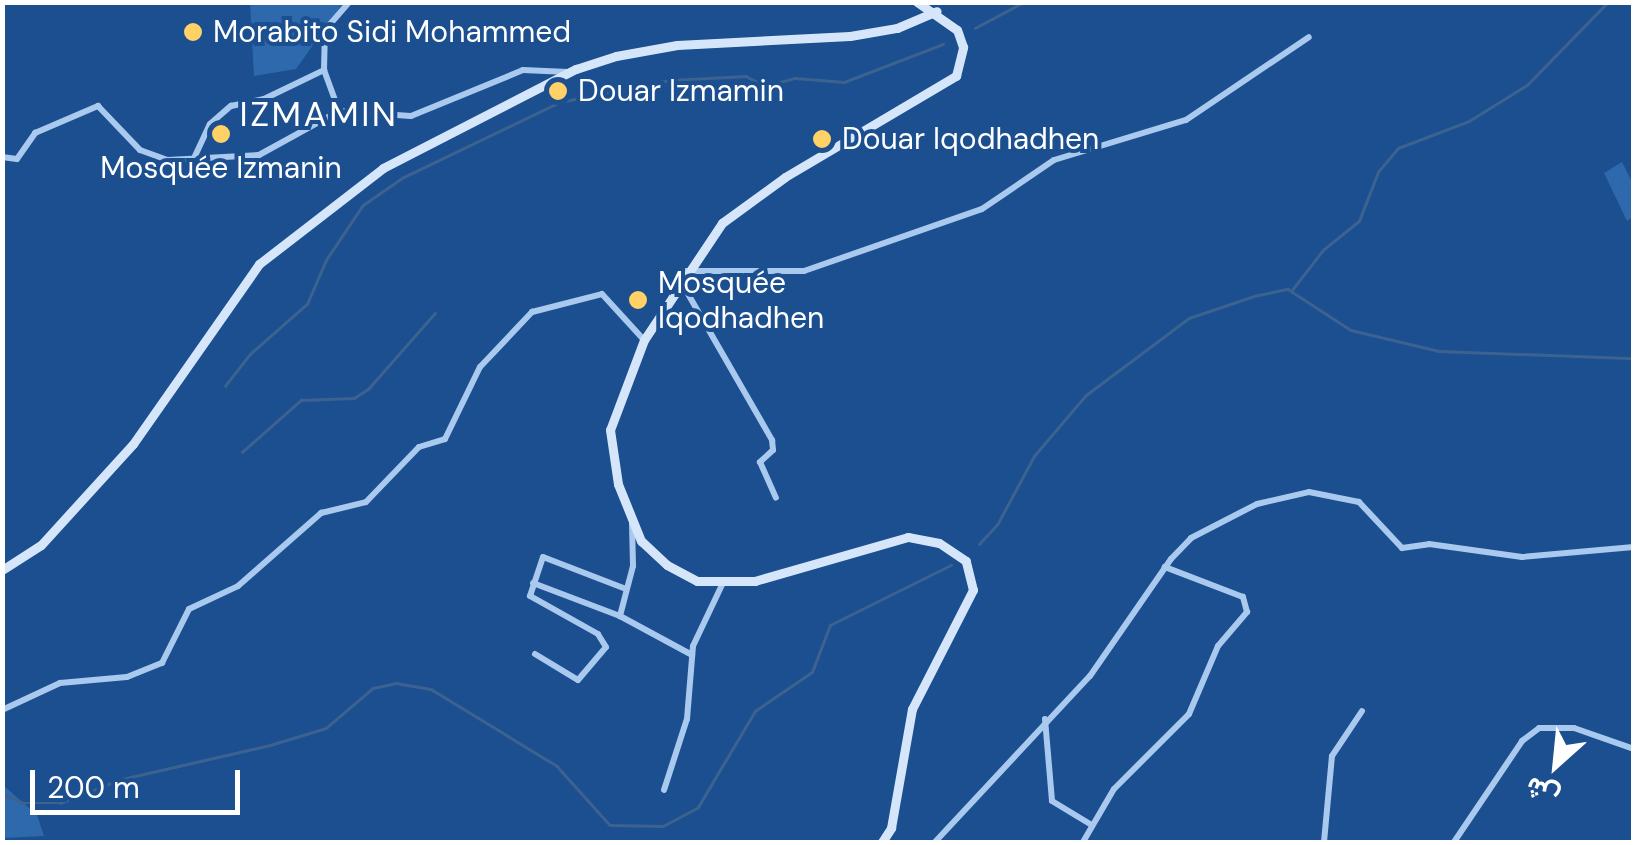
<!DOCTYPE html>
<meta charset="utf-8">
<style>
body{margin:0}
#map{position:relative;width:1636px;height:845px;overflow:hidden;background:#1b4f8f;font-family:"DM Sans",Vazirmatn,sans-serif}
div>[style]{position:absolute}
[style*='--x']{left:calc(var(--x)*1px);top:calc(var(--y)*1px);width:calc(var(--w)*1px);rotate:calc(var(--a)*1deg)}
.green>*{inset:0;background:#2e69ad}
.stream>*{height:2.5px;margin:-1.25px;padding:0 1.25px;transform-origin:1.25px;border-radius:1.25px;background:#3c6290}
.street>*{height:6px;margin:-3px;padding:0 3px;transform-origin:3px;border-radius:3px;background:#a9c9ee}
.secondary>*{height:9px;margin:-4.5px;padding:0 4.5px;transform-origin:4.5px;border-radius:4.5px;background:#d6e6fa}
.dots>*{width:28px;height:28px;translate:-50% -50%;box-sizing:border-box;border:5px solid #1b4f8f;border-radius:50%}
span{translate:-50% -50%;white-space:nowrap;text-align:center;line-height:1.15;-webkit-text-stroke:8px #1b4f8f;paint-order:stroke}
.poi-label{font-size:30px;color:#fff}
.left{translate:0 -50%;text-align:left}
.quarter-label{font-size:35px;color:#fff;letter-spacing:2.5px}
.frame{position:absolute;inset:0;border:5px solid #fff;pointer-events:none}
.north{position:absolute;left:1506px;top:715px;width:100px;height:100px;-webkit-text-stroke:8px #1b4f8f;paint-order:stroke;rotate:207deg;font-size:28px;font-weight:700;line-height:40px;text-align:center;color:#fff}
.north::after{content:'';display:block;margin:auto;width:35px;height:45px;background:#fff;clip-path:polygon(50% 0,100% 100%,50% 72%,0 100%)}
.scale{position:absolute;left:30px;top:770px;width:210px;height:45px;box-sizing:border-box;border:5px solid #fff;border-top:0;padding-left:12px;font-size:30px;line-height:35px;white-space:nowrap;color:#fff;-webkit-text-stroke:8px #1b4f8f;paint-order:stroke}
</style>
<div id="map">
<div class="green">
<div style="clip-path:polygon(250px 2px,343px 2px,343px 3px,296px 69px,254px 76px)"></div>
<div style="clip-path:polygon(1622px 162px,1633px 184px,1633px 217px,1627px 221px,1604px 173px)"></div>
<div style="clip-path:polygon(3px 785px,37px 815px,44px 836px,3px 838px)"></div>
</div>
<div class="stream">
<div style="--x:975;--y:28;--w:55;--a:-28"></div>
<div style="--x:1292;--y:290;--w:51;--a:-52.2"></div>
<div style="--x:1323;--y:250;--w:46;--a:-38.9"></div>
<div style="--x:1359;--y:221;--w:53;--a:-68.8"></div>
<div style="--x:1378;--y:172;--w:31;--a:-50"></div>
<div style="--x:1398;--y:148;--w:76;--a:-20.8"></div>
<div style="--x:1469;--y:121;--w:68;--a:-31.8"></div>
<div style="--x:1527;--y:85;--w:116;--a:-45.7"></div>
<div style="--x:225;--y:386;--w:41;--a:-52"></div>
<div style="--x:250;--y:354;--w:76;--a:-41.3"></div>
<div style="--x:307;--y:304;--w:48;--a:-66.6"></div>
<div style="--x:326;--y:260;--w:66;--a:-56.1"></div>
<div style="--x:363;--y:205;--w:47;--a:-34.7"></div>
<div style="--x:402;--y:178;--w:175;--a:-25.7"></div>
<div style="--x:560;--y:102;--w:112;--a:-11.3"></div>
<div style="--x:670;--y:80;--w:76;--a:-3"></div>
<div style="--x:746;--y:76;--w:21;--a:28"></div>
<div style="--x:765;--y:86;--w:31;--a:-15"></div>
<div style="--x:795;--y:78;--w:49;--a:4.7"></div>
<div style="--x:844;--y:82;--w:106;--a:-21"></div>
<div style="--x:242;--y:452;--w:79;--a:-41.4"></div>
<div style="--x:301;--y:400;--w:53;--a:-2.2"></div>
<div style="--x:354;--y:398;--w:17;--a:-33"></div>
<div style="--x:368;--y:389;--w:101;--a:-48.6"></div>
<div style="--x:979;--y:544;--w:26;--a:-47"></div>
<div style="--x:997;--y:525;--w:78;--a:-61.8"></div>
<div style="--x:1034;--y:456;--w:80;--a:-49.6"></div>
<div style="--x:1086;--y:395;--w:129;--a:-36.8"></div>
<div style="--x:1189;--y:318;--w:69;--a:-18.7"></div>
<div style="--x:1254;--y:296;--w:35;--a:-12"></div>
<div style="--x:1288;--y:289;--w:75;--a:33.1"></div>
<div style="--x:1351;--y:330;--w:90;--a:13.4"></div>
<div style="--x:1439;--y:351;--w:195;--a:2.1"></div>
<div style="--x:2;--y:794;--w:24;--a:22"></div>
<div style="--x:24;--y:803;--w:36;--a:0"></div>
<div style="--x:60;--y:803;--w:66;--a:-21.2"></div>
<div style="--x:122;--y:779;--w:152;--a:-12.9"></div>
<div style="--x:270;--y:745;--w:59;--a:-16.9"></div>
<div style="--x:326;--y:728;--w:62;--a:-40.4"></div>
<div style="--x:373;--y:688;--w:24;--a:-12"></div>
<div style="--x:396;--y:683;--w:36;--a:10"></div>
<div style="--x:431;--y:689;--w:148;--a:31.4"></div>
<div style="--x:557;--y:766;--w:79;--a:48.1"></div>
<div style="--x:610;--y:825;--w:53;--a:1.1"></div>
<div style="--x:663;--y:826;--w:40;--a:-28"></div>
<div style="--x:698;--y:807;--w:112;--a:-59.3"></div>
<div style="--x:755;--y:711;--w:69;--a:-34.4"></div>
<div style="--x:812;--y:672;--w:50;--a:-69"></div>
<div style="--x:830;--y:625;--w:135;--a:-26.4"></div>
</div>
<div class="street">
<div style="--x:324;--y:70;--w:44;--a:69.9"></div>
<div style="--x:195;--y:156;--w:35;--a:-65"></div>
<div style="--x:210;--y:124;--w:28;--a:-41"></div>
<div style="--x:231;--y:106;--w:34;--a:-12"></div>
<div style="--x:264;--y:99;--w:67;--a:-25.8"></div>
<div style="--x:324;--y:70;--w:40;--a:-88.6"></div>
<div style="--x:325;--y:30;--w:37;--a:-49"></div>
<div style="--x:2;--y:157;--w:15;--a:8"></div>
<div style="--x:17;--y:159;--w:32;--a:-55"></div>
<div style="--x:35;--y:133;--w:69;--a:-23.2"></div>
<div style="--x:98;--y:106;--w:61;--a:46.3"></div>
<div style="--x:140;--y:150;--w:30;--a:20"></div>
<div style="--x:168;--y:160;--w:91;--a:-3.1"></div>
<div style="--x:259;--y:155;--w:91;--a:-28.8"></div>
<div style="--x:339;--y:111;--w:72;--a:4"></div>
<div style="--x:411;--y:116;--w:121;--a:-22.3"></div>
<div style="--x:523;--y:70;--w:45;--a:2.5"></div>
<div style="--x:684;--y:271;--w:120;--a:0"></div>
<div style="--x:804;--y:271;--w:188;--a:-19.2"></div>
<div style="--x:982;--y:209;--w:87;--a:-34.2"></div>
<div style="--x:1054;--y:160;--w:138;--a:-16.9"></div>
<div style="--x:1186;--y:120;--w:148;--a:-34"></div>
<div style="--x:680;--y:280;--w:185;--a:60.1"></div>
<div style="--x:772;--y:440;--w:10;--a:84"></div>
<div style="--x:773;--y:450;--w:18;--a:137"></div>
<div style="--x:760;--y:462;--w:39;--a:66"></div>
<div style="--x:632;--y:524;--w:42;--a:88.6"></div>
<div style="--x:633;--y:566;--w:52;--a:104.6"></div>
<div style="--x:620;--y:616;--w:82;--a:28.4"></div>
<div style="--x:533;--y:583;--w:93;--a:20.8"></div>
<div style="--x:535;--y:654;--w:50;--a:31.2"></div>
<div style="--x:578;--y:680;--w:43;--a:-49.7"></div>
<div style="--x:606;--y:647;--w:15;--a:-122"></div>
<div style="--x:598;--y:634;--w:78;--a:-150.8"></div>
<div style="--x:530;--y:596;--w:41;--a:-71.6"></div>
<div style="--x:543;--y:557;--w:89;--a:21.1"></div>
<div style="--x:2;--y:710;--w:64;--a:-25"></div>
<div style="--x:60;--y:683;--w:67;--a:-5.1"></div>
<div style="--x:127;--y:677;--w:38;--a:-22"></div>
<div style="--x:162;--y:663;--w:60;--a:-63.4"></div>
<div style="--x:189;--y:609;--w:54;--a:-25.1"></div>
<div style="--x:238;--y:586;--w:111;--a:-41.3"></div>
<div style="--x:321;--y:513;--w:46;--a:-13.7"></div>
<div style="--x:366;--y:502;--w:76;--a:-46.1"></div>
<div style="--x:419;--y:447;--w:27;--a:-17"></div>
<div style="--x:445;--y:439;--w:80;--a:-64.1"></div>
<div style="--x:480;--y:367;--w:76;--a:-46.6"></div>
<div style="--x:532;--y:312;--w:72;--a:-14.4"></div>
<div style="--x:602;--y:294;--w:62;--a:47.6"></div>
<div style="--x:1045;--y:719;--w:82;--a:85.1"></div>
<div style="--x:1052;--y:801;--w:44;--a:31.2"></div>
<div style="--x:664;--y:790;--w:75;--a:-72.1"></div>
<div style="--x:687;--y:719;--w:73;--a:-85.3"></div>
<div style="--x:693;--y:646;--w:68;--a:-64.6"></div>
<div style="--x:935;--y:842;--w:227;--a:-47"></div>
<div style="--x:1090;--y:676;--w:142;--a:-55.3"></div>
<div style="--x:1171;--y:559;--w:29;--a:-46"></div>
<div style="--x:1191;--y:538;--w:74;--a:-27.3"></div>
<div style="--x:1257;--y:504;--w:53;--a:-13"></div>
<div style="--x:1309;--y:492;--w:51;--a:11.3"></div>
<div style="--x:1359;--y:502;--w:63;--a:46.9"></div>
<div style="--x:1402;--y:548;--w:27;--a:-8"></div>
<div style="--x:1429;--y:544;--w:94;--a:8"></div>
<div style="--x:1522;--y:557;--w:112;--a:-5.1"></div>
<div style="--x:1083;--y:842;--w:61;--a:-59.7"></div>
<div style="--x:1114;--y:789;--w:106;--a:-45"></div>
<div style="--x:1189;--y:714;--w:74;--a:-66.9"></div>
<div style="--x:1218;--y:646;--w:45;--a:-49.5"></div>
<div style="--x:1247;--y:612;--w:16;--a:-105"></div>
<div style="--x:1243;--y:597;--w:84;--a:-159"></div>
<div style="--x:1324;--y:842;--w:86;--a:-84.7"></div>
<div style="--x:1332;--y:756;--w:54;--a:-56.3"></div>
<div style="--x:1454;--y:842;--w:122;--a:-56"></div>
<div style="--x:1522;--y:741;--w:21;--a:-37"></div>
<div style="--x:1539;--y:728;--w:35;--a:0"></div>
<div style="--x:1574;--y:728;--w:64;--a:19.3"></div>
</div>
<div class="secondary">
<div style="--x:2;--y:570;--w:46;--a:-32.7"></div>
<div style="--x:41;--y:545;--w:137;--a:-47.7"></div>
<div style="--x:133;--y:444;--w:220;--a:-55"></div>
<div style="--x:259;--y:264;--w:157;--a:-37.7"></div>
<div style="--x:383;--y:168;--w:217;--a:-27.2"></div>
<div style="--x:576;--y:69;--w:42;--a:-18"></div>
<div style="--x:616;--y:56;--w:62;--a:-10.2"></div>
<div style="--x:677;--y:45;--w:173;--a:-3"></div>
<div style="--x:850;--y:36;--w:48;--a:-9.7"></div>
<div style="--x:897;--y:28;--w:43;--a:-23"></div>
<div style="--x:882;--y:842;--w:17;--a:-57"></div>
<div style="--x:891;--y:828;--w:121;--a:-80"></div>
<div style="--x:912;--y:709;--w:134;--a:-62.9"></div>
<div style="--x:973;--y:590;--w:30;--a:-104"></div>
<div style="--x:966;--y:561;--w:32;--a:-146"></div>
<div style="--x:939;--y:543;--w:32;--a:-169"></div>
<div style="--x:908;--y:537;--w:159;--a:164"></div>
<div style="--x:755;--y:581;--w:58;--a:180"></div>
<div style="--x:697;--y:581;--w:34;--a:-152"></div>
<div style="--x:667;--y:565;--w:35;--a:-137"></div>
<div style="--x:641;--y:541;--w:61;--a:-112"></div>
<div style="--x:618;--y:484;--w:55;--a:-98.4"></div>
<div style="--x:610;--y:430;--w:96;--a:-69.3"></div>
<div style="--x:644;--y:340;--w:141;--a:-56.3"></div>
<div style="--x:722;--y:223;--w:78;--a:-36.1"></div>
<div style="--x:785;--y:177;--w:199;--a:-30.6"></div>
<div style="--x:956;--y:76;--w:30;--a:-76"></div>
<div style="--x:963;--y:47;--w:18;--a:-109"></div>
<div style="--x:957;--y:30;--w:49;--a:-145"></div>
</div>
<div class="dots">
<div style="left:193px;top:32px;background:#ffd166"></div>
<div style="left:558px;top:91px;background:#ffd166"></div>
<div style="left:221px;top:134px;background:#ffd166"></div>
<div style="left:822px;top:139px;background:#ffd166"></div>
<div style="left:638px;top:300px;background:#ffd166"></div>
</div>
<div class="poi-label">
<span class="left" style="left:213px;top:32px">Morabito Sidi Mohammed</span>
<span class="left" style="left:578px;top:91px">Douar Izmamin</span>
<span class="left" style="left:842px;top:139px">Douar Iqodhadhen</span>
<span style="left:221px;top:168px">Mosquée Izmanin</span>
<span class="left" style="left:658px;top:300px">Mosquée<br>Iqodhadhen</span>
</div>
<div class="quarter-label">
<span style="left:319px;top:114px">IZMAMIN</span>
</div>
<div class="frame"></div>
<div class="north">ش</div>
<div class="scale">200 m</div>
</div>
